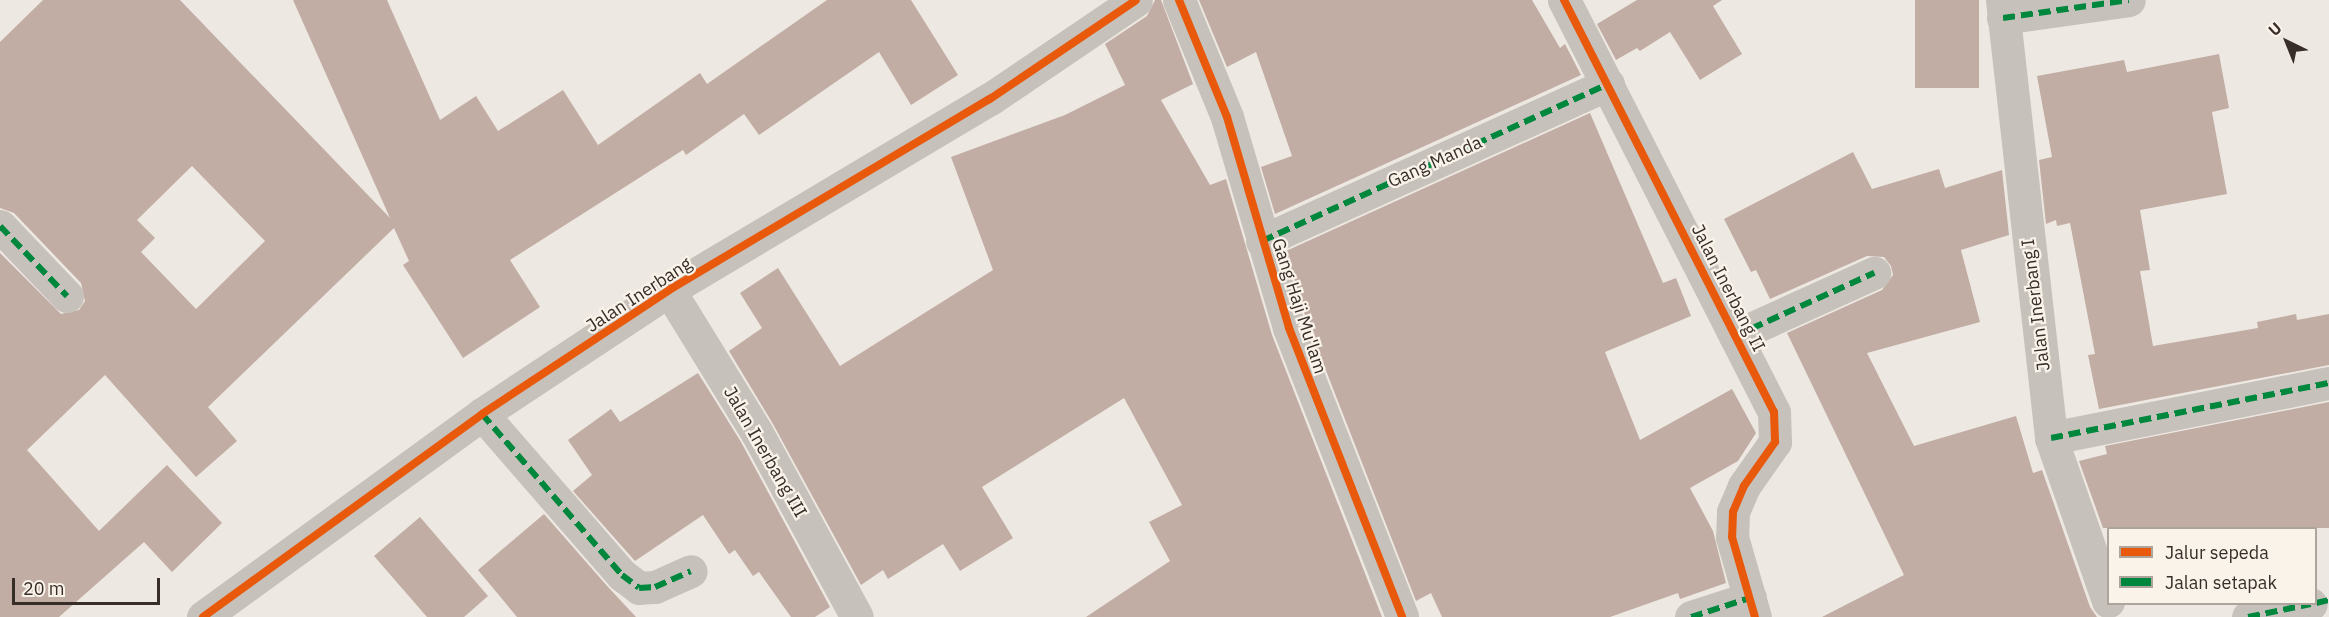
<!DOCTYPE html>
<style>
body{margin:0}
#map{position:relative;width:2329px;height:617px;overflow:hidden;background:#eee8e2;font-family:"IBM Plex Sans",sans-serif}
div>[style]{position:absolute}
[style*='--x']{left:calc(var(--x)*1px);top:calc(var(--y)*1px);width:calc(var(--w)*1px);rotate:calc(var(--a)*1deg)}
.building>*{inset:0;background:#c1ada4;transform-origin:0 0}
.minor>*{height:33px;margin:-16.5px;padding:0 16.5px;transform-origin:16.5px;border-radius:16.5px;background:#c7c1bb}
.quiet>*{height:6px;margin-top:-3px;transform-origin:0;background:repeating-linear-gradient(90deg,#00873e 0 12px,transparent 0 18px)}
.cycleway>*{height:8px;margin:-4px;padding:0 4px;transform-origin:4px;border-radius:4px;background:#e8590c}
span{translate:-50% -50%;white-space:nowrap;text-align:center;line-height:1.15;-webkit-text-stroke:4.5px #faf3ea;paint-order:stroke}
.street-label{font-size:18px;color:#382e29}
.legend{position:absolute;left:2107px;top:527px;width:210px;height:78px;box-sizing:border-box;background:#faf3ea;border:2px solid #aca49d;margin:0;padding:8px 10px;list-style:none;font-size:18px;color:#382e29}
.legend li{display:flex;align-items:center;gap:12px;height:30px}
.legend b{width:30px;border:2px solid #aca49d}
.north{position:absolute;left:2257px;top:12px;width:60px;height:60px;-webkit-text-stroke:4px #faf3ea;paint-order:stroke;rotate:317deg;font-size:16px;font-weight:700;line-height:24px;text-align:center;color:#382e29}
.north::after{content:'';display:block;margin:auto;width:21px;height:27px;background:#382e29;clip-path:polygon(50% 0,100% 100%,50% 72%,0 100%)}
.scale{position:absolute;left:12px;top:578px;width:148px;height:27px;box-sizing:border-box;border:3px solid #382e29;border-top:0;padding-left:8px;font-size:18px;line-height:21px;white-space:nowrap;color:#382e29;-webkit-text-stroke:4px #faf3ea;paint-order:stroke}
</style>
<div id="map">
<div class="building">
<div style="clip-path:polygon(evenodd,43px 0,180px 0,390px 218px,293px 0,387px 0,440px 120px,476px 96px,498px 131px,563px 90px,598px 145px,700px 73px,707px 84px,827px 0,911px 0,958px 75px,911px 105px,879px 52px,759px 135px,744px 114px,686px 155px,683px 150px,510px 260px,540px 307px,463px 358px,403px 265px,409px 261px,394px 228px,208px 407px,237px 441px,196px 477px,105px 375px,27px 450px,99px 531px,167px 465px,222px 523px,172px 572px,144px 542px,59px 617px,0 617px,0 253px,61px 314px,79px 310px,85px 301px,81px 283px,14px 213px,0 208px,0 42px,43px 0,192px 166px,265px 241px,196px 309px,141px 252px,155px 238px,137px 220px,192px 166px)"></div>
<div style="clip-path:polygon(1155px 0,1161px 0,1193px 84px,1161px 100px,1210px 185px,1226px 179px,1272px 335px,1382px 617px,1086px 617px,1170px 561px,1149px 522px,1182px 505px,1124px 398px,982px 487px,1013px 538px,960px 571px,943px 544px,888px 579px,883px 570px,861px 585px,773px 424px,729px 351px,762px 328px,740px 293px,778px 268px,840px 366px,993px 270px,951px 157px,1065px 115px,1125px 85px,1105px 44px,1147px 16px)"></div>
<div style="clip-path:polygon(1199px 0,1532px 0,1560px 48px,1565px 44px,1581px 75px,1275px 214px,1261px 167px,1292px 156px,1256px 52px,1227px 67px)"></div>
<div style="clip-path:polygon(1637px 0,1722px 0,1713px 6px,1742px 54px,1700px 80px,1670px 32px,1640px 51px,1637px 48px,1616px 60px,1597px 24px)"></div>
<div style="left:1915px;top:0;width:64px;height:88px"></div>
<div style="clip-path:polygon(2219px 54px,2229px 108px,2212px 112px,2227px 194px,2140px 210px,2150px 270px,2140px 271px,2153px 346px,2258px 328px,2257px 322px,2296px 314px,2297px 320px,2329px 314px,2329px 365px,2099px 409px,2088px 355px,2095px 354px,2070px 223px,2057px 226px,2056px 220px,2046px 224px,2039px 160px,2052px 157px,2037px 76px,2124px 60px,2127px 72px)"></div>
<div style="clip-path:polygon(1590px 113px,1663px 283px,1676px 278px,1691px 316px,1605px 352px,1640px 440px,1732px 389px,1756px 433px,1738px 461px,1690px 488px,1713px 531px,1726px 583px,1680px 599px,1678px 593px,1610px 617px,1442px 617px,1431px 593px,1416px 601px,1307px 322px,1286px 251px)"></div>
<div style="clip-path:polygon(1853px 152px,1872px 189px,1939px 169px,1945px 188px,2002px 170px,2009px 235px,1961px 250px,1980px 322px,1867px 353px,1914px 446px,2016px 416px,2033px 473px,2042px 470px,2090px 607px,2097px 617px,1822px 617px,1904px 575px,1787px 333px,1882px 290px,1893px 275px,1891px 266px,1884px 257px,1867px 256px,1770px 299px,1756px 270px,1751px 272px,1724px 219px)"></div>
<div style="clip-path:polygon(698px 373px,741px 442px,830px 607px,815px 617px,791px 617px,759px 572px,753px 576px,735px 550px,729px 554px,703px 515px,635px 561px,573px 491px,592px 475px,568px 440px,611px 409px,620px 422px)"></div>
<div style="clip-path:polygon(2329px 402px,2329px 528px,2103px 528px,2079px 461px,2107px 454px,2105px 446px)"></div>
<div style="clip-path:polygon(544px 514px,608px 587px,636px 617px,517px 617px,478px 570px)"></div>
<div style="clip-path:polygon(420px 517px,488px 596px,464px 617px,427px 617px,374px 556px)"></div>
</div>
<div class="minor">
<div style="--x:1179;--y:0;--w:126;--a:67.7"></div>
<div style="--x:1227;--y:117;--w:220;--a:73.6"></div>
<div style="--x:1289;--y:328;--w:310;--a:68.6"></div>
<div style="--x:1564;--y:0;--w:462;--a:63"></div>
<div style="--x:1774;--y:412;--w:30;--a:88"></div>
<div style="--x:1775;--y:442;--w:54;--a:125.2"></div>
<div style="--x:1744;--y:486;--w:28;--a:113"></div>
<div style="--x:1733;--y:512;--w:25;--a:92"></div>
<div style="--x:1732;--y:537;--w:83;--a:74"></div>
<div style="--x:2002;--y:0;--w:441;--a:83.6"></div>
<div style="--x:2051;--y:438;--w:173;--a:70.7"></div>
<div style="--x:2003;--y:18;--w:127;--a:-8.1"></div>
<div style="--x:0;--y:226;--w:97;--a:46.3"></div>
<div style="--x:1262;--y:241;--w:380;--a:-24.4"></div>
<div style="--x:669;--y:290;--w:168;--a:58.4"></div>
<div style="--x:757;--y:433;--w:209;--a:61.5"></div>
<div style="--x:1735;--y:336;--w:153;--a:-24.4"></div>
<div style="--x:482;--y:414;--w:213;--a:49"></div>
<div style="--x:622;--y:575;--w:21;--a:37"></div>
<div style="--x:639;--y:588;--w:16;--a:-4"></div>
<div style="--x:655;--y:587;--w:39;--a:-24"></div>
<div style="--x:2051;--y:438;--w:283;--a:-11.2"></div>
<div style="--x:203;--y:617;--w:345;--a:-36"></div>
<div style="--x:482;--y:414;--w:224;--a:-33.5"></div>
<div style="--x:669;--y:290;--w:374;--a:-30.8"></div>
<div style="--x:990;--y:99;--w:176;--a:-34.1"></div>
<div style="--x:1691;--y:617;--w:62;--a:-17.9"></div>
<div style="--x:2248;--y:617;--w:64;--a:-11.7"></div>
</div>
<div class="quiet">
<div style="--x:2003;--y:18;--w:127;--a:-8.1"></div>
<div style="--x:0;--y:226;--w:97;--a:46.3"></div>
<div style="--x:1262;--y:241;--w:380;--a:-24.4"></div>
<div style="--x:1735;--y:336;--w:153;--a:-24.4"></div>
<div style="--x:482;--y:414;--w:213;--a:49"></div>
<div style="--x:622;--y:575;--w:21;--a:37"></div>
<div style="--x:639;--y:588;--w:16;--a:-4"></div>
<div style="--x:655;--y:587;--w:39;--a:-24"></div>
<div style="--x:2051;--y:438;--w:283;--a:-11.2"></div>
<div style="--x:2316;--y:603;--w:13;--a:-13"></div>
<div style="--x:1691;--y:617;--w:62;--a:-17.9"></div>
<div style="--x:2248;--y:617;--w:64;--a:-11.7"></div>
</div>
<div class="cycleway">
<div style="--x:1179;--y:0;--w:126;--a:67.7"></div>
<div style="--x:1227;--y:117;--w:220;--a:73.6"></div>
<div style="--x:1289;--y:328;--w:310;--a:68.6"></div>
<div style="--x:1564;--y:0;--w:462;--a:63"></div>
<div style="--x:1774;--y:412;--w:30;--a:88"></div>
<div style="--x:1775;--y:442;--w:54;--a:125.2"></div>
<div style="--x:1744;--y:486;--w:28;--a:113"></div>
<div style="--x:1733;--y:512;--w:25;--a:92"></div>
<div style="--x:1732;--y:537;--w:83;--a:74"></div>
<div style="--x:203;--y:617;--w:345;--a:-36"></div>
<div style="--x:482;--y:414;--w:224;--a:-33.5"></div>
<div style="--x:669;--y:290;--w:374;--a:-30.8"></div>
<div style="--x:990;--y:99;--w:176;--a:-34.1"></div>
</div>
<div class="street-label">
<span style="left:1435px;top:162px;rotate:-24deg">Gang Manda</span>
<span style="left:1728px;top:288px;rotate:63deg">Jalan Inerbang II</span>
<span style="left:639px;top:295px;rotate:-33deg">Jalan Inerbang</span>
<span style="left:2036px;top:305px;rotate:-97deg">Jalan Inerbang I</span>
<span style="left:1299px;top:306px;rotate:72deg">Gang Haji Mu'lam</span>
<span style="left:765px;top:452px;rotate:60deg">Jalan Inerbang III</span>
</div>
<ul class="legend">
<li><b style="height:8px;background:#e8590c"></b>Jalur sepeda</li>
<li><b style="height:8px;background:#00873e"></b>Jalan setapak</li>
</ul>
<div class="north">U</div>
<div class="scale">20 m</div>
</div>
